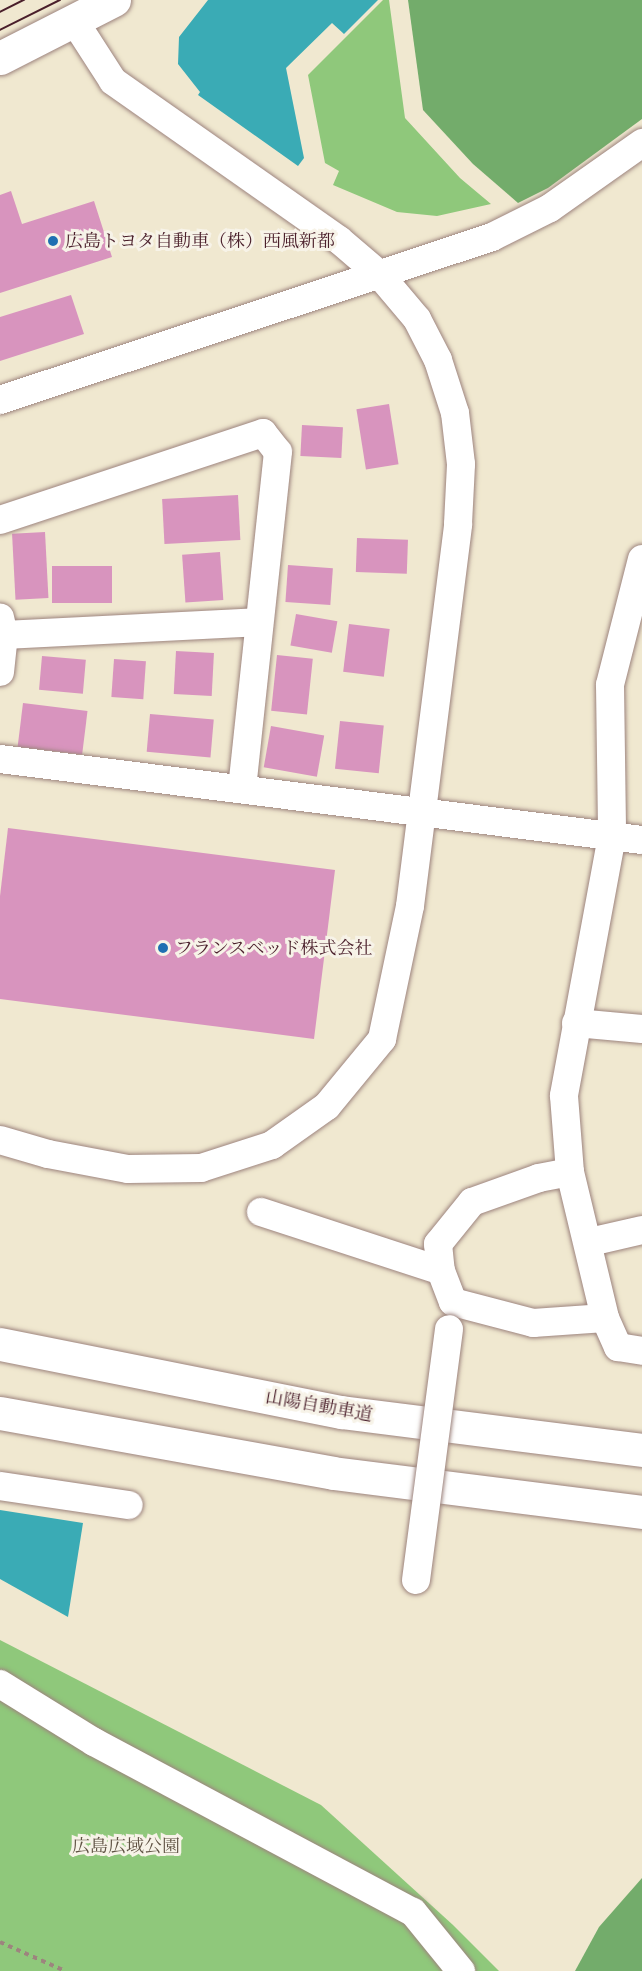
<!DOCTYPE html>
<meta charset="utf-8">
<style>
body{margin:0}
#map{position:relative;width:642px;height:1971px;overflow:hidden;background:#f0e8d0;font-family:"IM FELL Great Primer","Noto Serif JP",serif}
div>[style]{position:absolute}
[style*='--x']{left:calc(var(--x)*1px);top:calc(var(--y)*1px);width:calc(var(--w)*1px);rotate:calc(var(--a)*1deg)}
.green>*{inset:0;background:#8fc87b}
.forest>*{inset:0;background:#73ac6b}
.water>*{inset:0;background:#3aabb5}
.building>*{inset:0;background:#d894be;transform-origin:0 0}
.path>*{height:4px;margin-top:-2px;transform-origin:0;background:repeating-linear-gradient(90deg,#9d847e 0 4.5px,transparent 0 9px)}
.roads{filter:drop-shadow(0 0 2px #9d847e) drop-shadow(0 0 2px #9d847e)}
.minor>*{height:28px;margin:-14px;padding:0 14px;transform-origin:14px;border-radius:14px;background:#fff}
.major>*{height:33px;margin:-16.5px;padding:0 16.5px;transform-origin:16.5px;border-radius:16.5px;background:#fff}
.highway>*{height:33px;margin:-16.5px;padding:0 16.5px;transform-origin:16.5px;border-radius:16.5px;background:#fff}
.tram>*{height:1.5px;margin:-0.75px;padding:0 0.75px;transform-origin:0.75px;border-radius:0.75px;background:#4a1f2b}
.bridges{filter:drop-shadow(0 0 2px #9d847e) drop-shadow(0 0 2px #9d847e)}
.minor-bridge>*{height:28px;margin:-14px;padding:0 14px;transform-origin:14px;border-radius:14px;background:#fff}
.dots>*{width:16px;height:16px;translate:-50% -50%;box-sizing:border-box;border:3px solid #f7f3e8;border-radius:50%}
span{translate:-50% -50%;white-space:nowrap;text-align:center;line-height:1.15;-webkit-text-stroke:6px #f7f3e8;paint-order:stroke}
.poi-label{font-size:18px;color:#4a1f2b}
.left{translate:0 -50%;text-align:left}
.street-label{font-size:18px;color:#4a1f2b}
.park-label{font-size:18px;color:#5f5243}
</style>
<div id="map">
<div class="green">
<div style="clip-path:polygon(383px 0,389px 0,405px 118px,460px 178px,491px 204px,437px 216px,397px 212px,333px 185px,339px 171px,325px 163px,308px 75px)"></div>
<div style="clip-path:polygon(0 1640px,321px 1805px,453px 1925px,499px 1971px,0 1971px)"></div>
</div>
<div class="forest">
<div style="clip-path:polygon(408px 0,642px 0,642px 119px,548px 188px,518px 203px,473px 164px,423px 110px)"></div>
<div style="clip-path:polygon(642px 1878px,642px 1971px,575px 1971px,599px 1927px)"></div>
</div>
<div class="water">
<div style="clip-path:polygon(208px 0,378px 0,344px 34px,332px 23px,286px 68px,304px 158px,298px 166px,198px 95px,200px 92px,178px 64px,179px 37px)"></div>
<div style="clip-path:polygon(0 1510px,83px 1523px,68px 1617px,0 1579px)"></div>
</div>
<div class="building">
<div style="clip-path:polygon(11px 191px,22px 224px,94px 201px,112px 257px,0 293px,0 195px)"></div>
<div style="clip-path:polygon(71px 295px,84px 334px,0 361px,0 317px)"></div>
<div style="left:389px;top:404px;width:61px;height:33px;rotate:81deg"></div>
<div style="left:302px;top:425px;width:41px;height:31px;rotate:3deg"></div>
<div style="left:238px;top:495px;width:45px;height:76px;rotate:87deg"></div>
<div style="left:45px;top:532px;width:66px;height:33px;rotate:87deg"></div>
<div style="left:357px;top:538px;width:51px;height:34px;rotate:2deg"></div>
<div style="left:220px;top:552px;width:48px;height:38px;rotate:86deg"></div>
<div style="left:288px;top:565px;width:45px;height:37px;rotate:4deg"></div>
<div style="left:52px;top:566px;width:60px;height:37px"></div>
<div style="left:296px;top:614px;width:42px;height:32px;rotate:10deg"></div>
<div style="left:349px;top:624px;width:41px;height:48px;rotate:7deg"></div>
<div style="left:176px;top:651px;width:38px;height:43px;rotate:3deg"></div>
<div style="left:277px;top:655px;width:36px;height:56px;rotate:6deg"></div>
<div style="left:42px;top:656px;width:44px;height:34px;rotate:5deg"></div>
<div style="left:114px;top:659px;width:32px;height:38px;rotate:4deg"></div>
<div style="left:23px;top:703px;width:65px;height:44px;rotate:7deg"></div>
<div style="left:150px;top:714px;width:64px;height:38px;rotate:5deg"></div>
<div style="left:340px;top:721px;width:44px;height:48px;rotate:6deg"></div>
<div style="left:271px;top:726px;width:54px;height:42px;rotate:10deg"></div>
<div style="clip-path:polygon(8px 828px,335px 870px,314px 1039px,0 999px,0 896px)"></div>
</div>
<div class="path">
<div style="--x:0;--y:1942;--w:71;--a:24"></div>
</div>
<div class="roads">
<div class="minor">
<div style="--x:0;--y:400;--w:518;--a:-18.33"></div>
<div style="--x:492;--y:237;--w:65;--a:-26.6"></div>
<div style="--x:550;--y:208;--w:113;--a:-35.2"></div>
<div style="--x:0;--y:520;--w:277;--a:-18.3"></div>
<div style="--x:263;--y:433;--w:24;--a:52"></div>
<div style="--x:278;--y:452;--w:337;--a:96.1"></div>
<div style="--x:642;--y:559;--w:130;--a:104.3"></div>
<div style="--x:610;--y:685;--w:151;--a:89.2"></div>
<div style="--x:612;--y:836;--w:264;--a:100.5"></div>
<div style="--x:564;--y:1096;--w:76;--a:85.5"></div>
<div style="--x:570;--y:1172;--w:150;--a:76.5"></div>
<div style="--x:605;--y:1318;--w:32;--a:66"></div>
<div style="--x:618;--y:1347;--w:24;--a:9"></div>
<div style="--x:4;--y:635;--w:253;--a:-2.9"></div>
<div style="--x:0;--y:672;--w:37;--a:-84"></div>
<div style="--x:4;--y:635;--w:18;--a:-103"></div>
<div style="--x:0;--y:759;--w:647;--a:7.19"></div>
<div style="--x:576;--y:1023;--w:66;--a:5.2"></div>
<div style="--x:0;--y:1140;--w:50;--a:16.3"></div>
<div style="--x:48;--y:1154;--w:81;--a:10.6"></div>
<div style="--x:128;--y:1169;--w:73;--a:-0.8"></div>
<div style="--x:201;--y:1168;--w:75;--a:-17.9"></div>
<div style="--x:272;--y:1145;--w:67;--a:-35.3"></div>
<div style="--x:327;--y:1106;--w:87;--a:-50.6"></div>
<div style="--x:382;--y:1039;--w:136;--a:-78.1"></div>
<div style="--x:410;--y:906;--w:385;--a:-82.8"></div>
<div style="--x:458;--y:524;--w:60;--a:-87.1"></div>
<div style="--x:461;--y:464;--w:51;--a:-96.7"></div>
<div style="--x:455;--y:413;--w:56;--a:-107.8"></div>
<div style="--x:438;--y:360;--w:46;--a:-117.1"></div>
<div style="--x:417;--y:319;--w:57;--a:-130.1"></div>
<div style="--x:380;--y:275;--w:54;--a:-139.5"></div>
<div style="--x:339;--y:240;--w:276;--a:-144.9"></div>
<div style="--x:113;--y:81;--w:70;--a:-122.8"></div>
<div style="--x:570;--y:1172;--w:32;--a:169"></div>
<div style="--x:539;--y:1178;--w:71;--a:160.3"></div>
<div style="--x:472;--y:1202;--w:54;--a:129"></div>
<div style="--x:438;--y:1244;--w:27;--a:84"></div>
<div style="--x:441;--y:1271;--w:33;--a:69"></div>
<div style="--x:453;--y:1302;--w:83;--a:14.7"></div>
<div style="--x:533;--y:1323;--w:72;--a:-4"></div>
<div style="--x:261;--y:1212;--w:189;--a:18.1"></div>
<div style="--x:590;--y:1242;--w:53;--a:-13"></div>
<div style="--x:0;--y:1486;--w:130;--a:8.4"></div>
<div style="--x:0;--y:1684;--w:110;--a:31.7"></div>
<div style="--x:94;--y:1742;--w:361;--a:28.1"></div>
<div style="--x:413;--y:1912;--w:76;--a:50.9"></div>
</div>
<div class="major">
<div style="--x:0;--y:58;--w:128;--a:-27"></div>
</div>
<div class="highway">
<div style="--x:0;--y:1344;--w:348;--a:11.3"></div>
<div style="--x:341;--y:1412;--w:303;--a:7.2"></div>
<div style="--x:0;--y:1413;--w:338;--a:10.2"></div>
<div style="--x:333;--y:1473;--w:311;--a:7.2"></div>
</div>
</div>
<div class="tram">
<div style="--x:0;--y:12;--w:27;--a:-27"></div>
<div style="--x:0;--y:30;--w:67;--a:-26.6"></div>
</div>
<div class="bridges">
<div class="minor-bridge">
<div style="--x:416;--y:1580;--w:253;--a:-82.5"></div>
</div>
</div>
<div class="dots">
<div style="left:53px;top:241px;background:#1f6fb2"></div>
<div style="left:163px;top:948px;background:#1f6fb2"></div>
</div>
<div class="poi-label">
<span class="left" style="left:65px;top:241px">広島トヨタ自動車（株）西風新都</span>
<span class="left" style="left:175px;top:948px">フランスベッド株式会社</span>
</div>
<div class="street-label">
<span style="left:319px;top:1406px;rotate:10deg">山陽自動車道</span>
</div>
<div class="park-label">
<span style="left:126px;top:1846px">広島広域公園</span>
</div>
</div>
